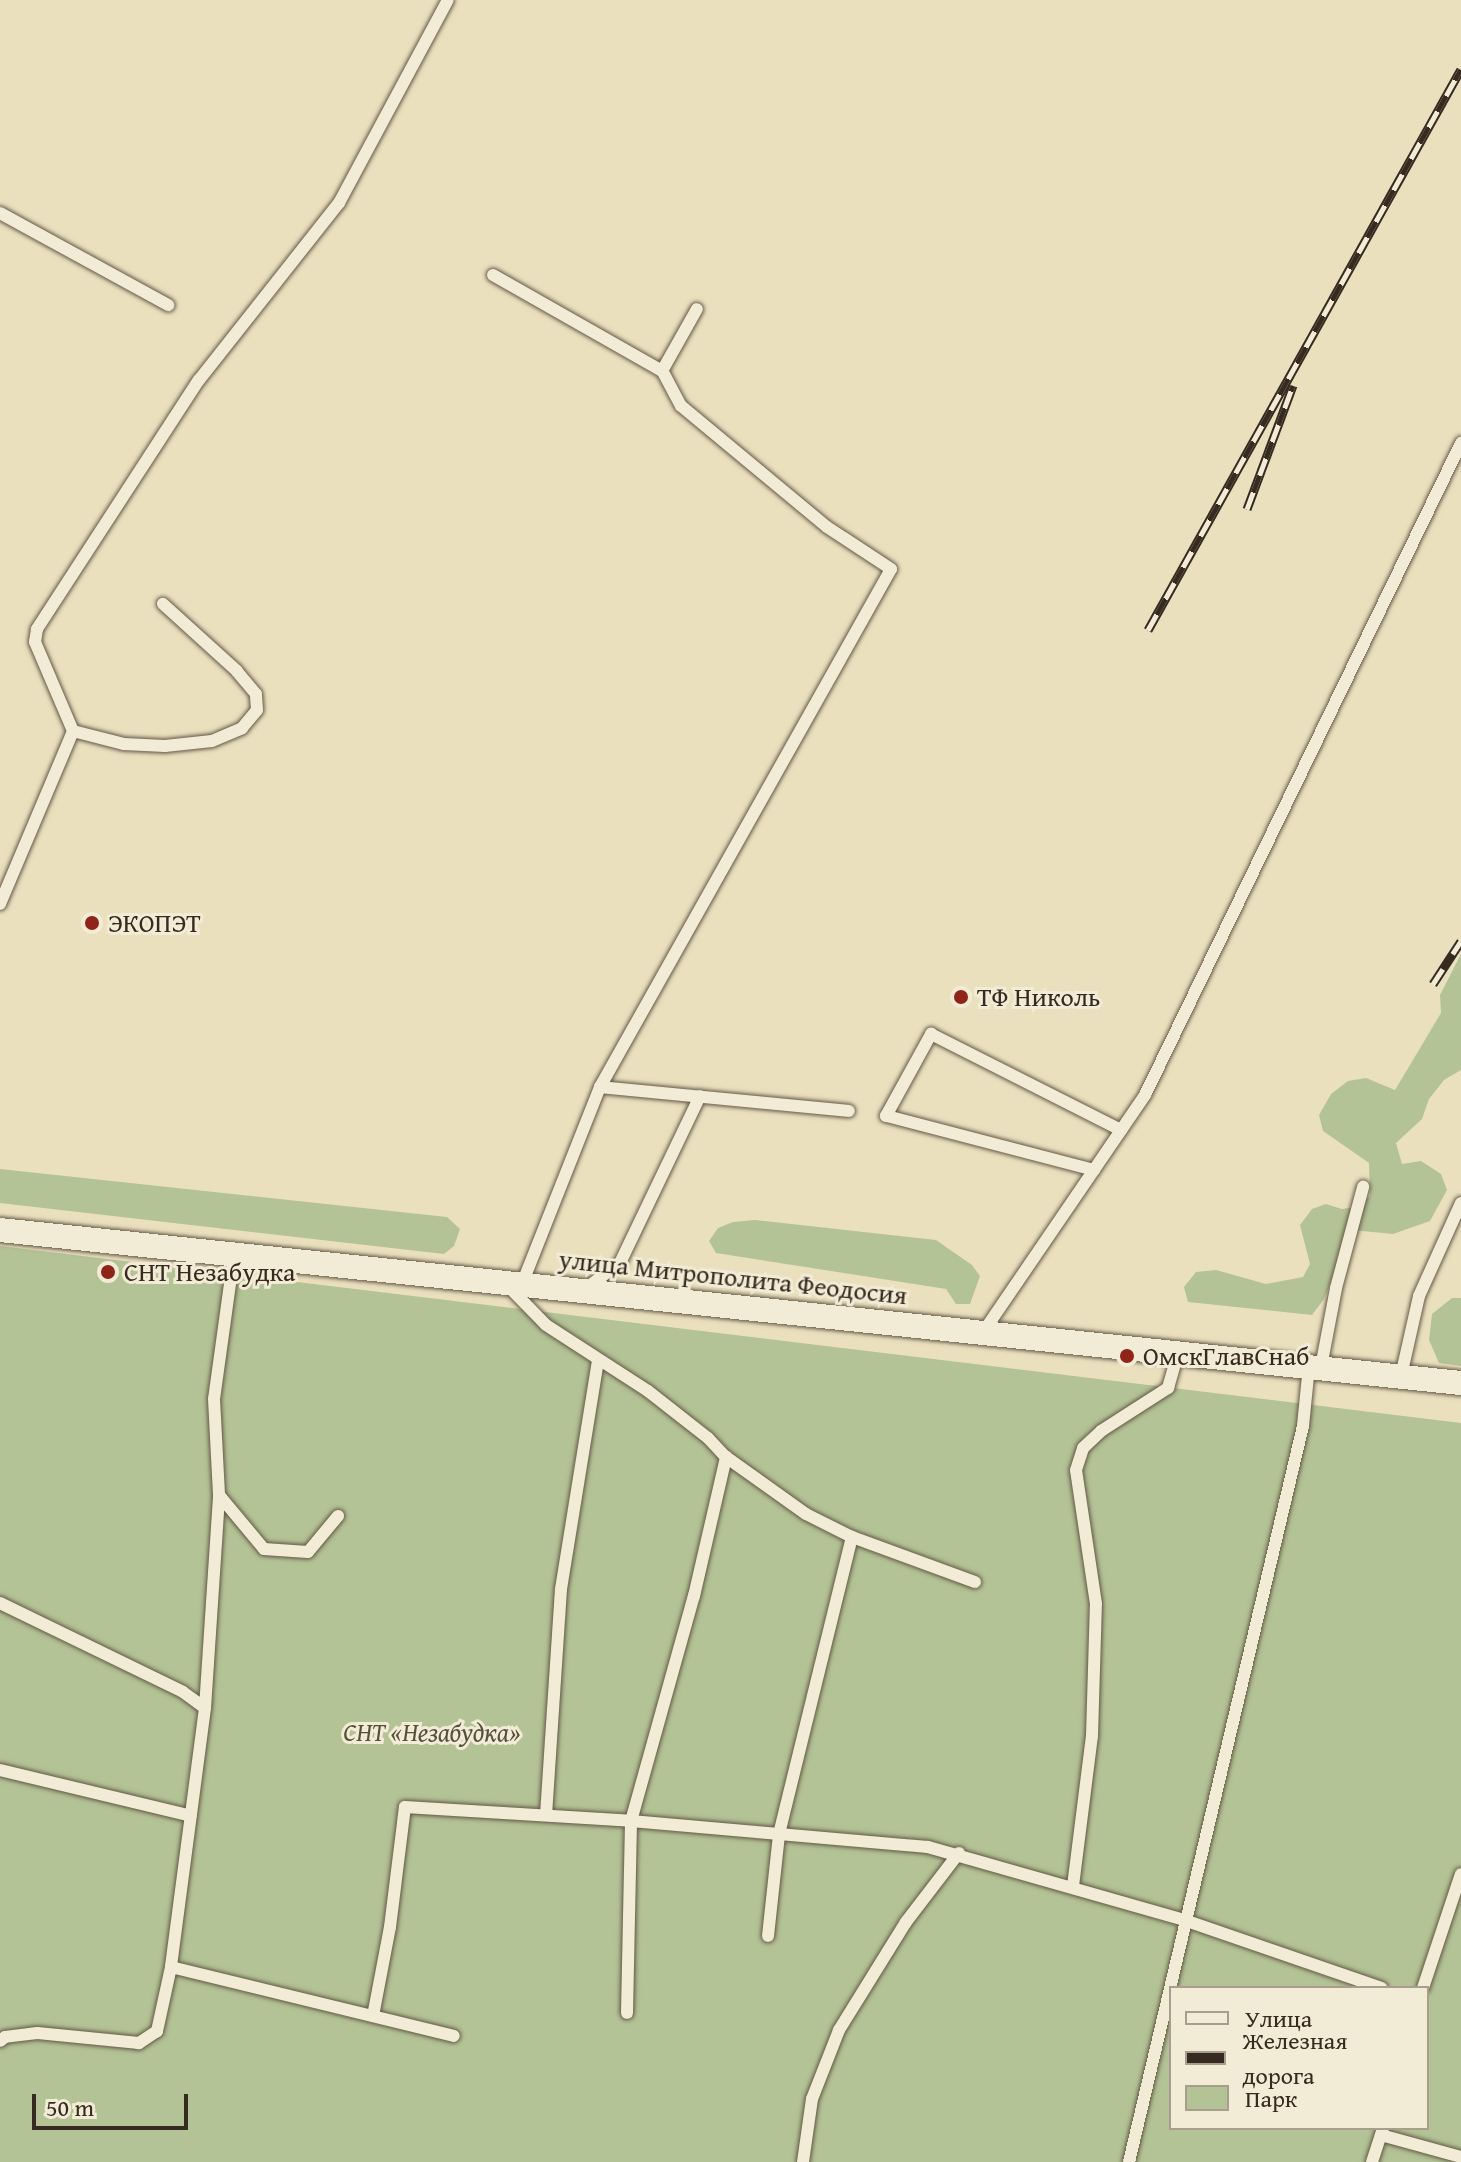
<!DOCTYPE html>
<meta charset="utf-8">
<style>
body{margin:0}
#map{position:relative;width:1461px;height:2162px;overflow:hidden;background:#ebe0be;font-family:"Gentium Book Plus",serif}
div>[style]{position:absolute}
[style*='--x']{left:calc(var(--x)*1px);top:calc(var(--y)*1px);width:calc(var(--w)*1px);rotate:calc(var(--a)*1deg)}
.green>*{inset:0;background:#b3c395}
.roads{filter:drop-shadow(0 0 2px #645848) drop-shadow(0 0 2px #645848)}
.service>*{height:12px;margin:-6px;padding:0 6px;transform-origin:6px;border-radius:6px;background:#f2ebd5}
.minor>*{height:24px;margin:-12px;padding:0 12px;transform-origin:12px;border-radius:12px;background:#f2ebd5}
.rail>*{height:9px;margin-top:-4.5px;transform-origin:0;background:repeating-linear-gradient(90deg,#f2ebd5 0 18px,#372a20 0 36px);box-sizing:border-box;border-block:2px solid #372a20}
.dots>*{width:22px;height:22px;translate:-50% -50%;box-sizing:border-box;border:4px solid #f2ebd5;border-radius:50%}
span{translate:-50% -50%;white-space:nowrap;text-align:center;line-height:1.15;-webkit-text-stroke:6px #f2ebd5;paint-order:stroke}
.poi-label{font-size:26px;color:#372a20}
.left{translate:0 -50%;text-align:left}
.street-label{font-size:26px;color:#372a20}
.park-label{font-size:26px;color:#56503d;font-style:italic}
.legend{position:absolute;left:1169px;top:1986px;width:260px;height:144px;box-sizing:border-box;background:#f2ebd5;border:2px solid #a79e8d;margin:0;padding:10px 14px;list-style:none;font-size:24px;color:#372a20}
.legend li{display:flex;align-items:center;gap:16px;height:40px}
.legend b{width:40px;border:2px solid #a79e8d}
.scale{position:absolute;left:32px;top:2094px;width:156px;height:36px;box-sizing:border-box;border:4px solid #372a20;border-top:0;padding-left:10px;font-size:24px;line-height:28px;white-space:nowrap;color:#372a20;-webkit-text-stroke:6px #f2ebd5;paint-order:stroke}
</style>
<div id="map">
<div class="green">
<div style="clip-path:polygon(1461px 954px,1461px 1070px,1444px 1080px,1429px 1099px,1422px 1119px,1396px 1143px,1402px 1164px,1421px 1161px,1441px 1174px,1447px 1190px,1430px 1221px,1393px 1234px,1352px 1230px,1324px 1299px,1312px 1315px,1188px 1302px,1184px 1287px,1196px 1272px,1216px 1270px,1266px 1284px,1303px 1277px,1310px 1264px,1300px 1225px,1312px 1209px,1326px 1204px,1342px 1209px,1357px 1207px,1370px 1196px,1369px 1163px,1323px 1131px,1319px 1115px,1331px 1094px,1348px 1081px,1366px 1078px,1395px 1090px,1441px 1013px,1440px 995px)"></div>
<div style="clip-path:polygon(0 1169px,447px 1217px,460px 1229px,454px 1246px,444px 1254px,0 1203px)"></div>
<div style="clip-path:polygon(755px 1220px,936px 1240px,972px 1265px,980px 1276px,970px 1304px,956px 1304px,946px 1289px,716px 1253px,709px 1241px,718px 1228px,733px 1222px)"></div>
<div style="clip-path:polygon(evenodd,0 1246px,1461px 1423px,1461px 2162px,0 2162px,0 1246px,1171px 1988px,1427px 1988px,1427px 2128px,1171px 2128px,1171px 1988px)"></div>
<div style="clip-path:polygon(1452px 1298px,1461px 1298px,1461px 1366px,1439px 1363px,1429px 1340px,1432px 1314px)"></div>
</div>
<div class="roads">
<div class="service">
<div style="--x:0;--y:213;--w:192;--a:28.7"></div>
<div style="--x:493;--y:275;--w:194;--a:29.6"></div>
<div style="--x:662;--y:371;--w:71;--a:-60.6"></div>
<div style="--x:73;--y:731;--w:53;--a:14.3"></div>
<div style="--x:124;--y:744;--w:41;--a:2.8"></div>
<div style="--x:165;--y:746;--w:47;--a:-6.1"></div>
<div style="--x:212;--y:741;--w:33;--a:-23"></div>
<div style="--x:242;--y:728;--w:23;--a:-50"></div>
<div style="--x:257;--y:710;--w:16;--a:-94"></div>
<div style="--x:256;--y:694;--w:30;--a:-130"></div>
<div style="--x:237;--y:671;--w:100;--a:-137.8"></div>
<div style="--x:0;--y:904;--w:188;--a:-67.1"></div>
<div style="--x:73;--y:731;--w:97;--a:-113.1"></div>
<div style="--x:35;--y:642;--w:13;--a:-81"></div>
<div style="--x:37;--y:629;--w:297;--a:-57"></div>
<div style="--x:199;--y:380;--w:226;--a:-51.7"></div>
<div style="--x:339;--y:203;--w:230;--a:-61.8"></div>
<div style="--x:600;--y:1087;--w:250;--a:5.5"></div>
<div style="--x:1094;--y:1170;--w:215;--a:-165.4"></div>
<div style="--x:886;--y:1116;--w:94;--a:-61.2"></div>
<div style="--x:931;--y:1034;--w:213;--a:26.8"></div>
<div style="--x:234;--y:1255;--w:145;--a:97.9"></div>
<div style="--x:214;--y:1399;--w:96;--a:87"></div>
<div style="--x:219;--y:1495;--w:70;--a:50.2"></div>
<div style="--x:264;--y:1549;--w:44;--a:3.9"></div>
<div style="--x:308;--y:1552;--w:47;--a:-50.2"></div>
<div style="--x:522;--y:1284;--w:212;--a:-68.4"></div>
<div style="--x:600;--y:1087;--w:594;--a:-60.67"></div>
<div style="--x:891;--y:569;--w:77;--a:-146.7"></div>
<div style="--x:827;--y:527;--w:190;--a:-140.3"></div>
<div style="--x:681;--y:406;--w:40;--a:-118"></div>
<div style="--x:508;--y:1286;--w:54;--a:45.7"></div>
<div style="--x:546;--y:1325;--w:121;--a:32.9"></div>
<div style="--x:648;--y:1391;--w:76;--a:38.1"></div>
<div style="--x:708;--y:1438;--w:26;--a:47"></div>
<div style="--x:726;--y:1457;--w:98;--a:35.5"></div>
<div style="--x:806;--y:1514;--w:51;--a:26.6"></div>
<div style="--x:852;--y:1537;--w:131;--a:20.1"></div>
<div style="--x:585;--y:1289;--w:44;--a:-36.6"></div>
<div style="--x:620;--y:1263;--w:185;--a:-64.4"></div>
<div style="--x:984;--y:1331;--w:286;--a:-55.7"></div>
<div style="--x:1145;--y:1095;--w:725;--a:-64.14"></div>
<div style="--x:1321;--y:1367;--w:80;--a:-79.2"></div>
<div style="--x:1336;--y:1288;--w:105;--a:-75"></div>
<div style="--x:1401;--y:1376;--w:82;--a:-77.3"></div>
<div style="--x:1419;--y:1296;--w:102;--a:-65.7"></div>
<div style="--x:0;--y:1603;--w:203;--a:25.9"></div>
<div style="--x:183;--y:1692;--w:27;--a:36"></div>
<div style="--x:205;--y:1708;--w:261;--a:97.5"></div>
<div style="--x:171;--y:1967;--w:66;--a:102.3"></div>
<div style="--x:157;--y:2031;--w:22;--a:146"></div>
<div style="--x:139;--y:2043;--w:102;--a:-174.4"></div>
<div style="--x:37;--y:2033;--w:32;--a:173"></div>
<div style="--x:5;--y:2037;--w:6;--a:141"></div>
<div style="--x:205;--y:1708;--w:213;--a:-86.2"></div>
<div style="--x:0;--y:1770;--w:196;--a:13.5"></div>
<div style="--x:546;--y:1815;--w:226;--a:-86.2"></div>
<div style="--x:561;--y:1589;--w:231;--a:-80.8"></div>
<div style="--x:1073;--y:1886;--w:151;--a:-82.8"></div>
<div style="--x:1092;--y:1736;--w:132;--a:-88.3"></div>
<div style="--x:1096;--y:1604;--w:135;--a:-98.5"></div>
<div style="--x:1076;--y:1470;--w:23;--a:-72"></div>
<div style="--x:1083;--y:1448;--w:25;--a:-43"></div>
<div style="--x:1101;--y:1431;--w:80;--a:-32.7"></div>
<div style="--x:1168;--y:1388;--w:37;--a:-74"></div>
<div style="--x:768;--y:1936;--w:103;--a:-83.8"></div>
<div style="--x:779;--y:1834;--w:306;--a:-76.2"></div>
<div style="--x:171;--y:1967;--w:291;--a:13.7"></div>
<div style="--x:1423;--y:1988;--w:120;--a:-71.6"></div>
<div style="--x:627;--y:2013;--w:192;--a:-88.8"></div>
<div style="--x:631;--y:1821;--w:234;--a:-74.4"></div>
<div style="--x:694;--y:1596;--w:143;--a:-77"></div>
<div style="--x:373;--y:2016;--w:91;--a:-79.2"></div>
<div style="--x:390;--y:1927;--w:121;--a:-82.9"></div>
<div style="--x:405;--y:1807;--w:226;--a:3.5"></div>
<div style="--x:631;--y:1821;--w:298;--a:5"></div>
<div style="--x:928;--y:1847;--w:266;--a:15.9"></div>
<div style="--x:1184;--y:1920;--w:209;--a:19"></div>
<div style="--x:1381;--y:2135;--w:83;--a:15.4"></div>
<div style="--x:803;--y:2162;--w:64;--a:-81.9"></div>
<div style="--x:812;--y:2099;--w:74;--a:-68.6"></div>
<div style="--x:839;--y:2030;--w:127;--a:-58.2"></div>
<div style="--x:906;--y:1922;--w:87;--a:-52.5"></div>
<div style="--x:1129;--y:2162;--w:756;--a:-76.7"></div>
<div style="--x:1303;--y:1426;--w:60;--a:-84.3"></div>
<div style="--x:1372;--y:2162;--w:36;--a:-72"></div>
</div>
<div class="minor">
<div style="--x:0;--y:1230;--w:1469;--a:5.98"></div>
</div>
</div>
<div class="rail">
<div style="--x:1247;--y:509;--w:132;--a:-69.6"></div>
<div style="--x:1148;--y:630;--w:642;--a:-60.84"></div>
<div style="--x:1433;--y:984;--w:51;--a:-56.9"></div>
</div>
<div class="dots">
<div style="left:92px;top:923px;background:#8f2418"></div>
<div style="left:961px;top:997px;background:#8f2418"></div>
<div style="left:108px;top:1272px;background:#8f2418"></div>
<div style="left:1127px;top:1356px;background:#8f2418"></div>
</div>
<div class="poi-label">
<span class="left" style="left:108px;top:923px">ЭКОПЭТ</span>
<span class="left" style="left:977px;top:997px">ТФ Николь</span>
<span class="left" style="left:124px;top:1272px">СНТ Незабудка</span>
<span class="left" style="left:1143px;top:1356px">ОмскГлавСнаб</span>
</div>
<div class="street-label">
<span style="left:733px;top:1277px;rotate:6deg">улица Митрополита Феодосия</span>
</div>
<div class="park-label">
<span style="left:432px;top:1732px">СНТ «Незабудка»</span>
</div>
<ul class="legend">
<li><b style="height:10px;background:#f2ebd5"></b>Улица</li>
<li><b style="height:10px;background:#372a20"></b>Железная дорога</li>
<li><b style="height:22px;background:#b3c395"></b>Парк</li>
</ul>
<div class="scale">50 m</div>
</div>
